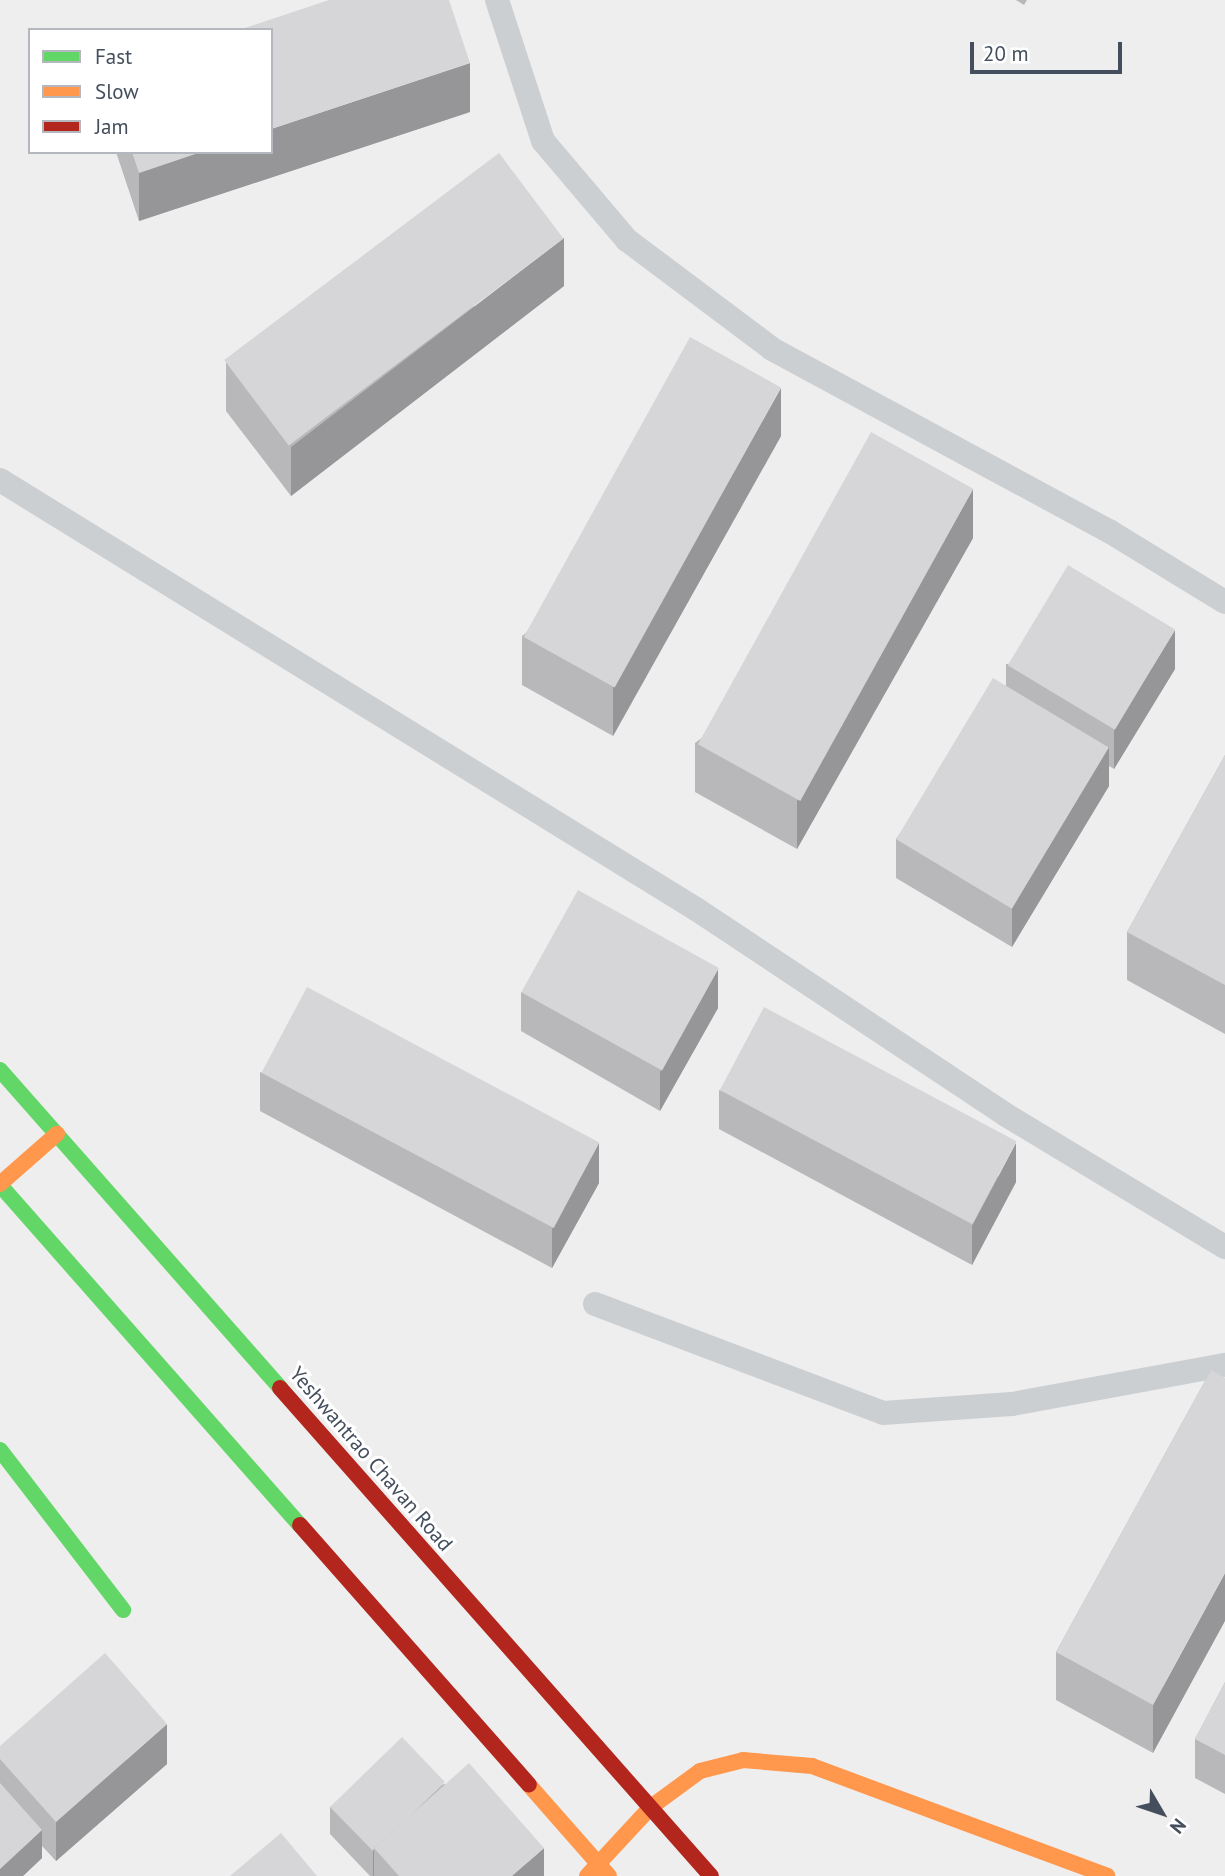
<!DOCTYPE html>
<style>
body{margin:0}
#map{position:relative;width:1225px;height:1876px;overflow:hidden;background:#efeeee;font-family:"PT Sans",sans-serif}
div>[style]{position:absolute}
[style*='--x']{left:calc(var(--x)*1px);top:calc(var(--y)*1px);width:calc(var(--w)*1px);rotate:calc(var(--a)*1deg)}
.lane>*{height:24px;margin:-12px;padding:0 12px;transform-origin:12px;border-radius:12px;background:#cccfd2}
.fast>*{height:16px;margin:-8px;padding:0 8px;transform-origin:8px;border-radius:8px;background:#63d668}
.slow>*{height:16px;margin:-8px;padding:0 8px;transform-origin:8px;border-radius:8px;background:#ff974d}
.jam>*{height:16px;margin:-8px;padding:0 8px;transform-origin:8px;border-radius:8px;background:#b3261e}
.wall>*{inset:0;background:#b8b8bb}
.shaded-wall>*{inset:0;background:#969698;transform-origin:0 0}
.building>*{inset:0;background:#d6d6d9;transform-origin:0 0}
span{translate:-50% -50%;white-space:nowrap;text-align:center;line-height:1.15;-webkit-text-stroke:6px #fff;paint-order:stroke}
.street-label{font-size:21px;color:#444e5c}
.legend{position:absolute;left:28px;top:28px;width:245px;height:126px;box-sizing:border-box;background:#fff;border:2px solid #b4b8be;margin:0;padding:9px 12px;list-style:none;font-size:21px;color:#444e5c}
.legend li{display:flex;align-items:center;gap:14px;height:35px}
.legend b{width:35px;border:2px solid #b4b8be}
.north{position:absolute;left:1127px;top:1778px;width:70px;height:70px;-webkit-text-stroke:5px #fff;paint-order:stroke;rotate:129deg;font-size:19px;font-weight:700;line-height:28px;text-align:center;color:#444e5c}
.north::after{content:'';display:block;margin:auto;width:24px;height:32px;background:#444e5c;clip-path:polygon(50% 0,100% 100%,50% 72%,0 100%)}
.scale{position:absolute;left:970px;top:42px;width:152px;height:32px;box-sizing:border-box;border:4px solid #444e5c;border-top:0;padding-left:9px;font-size:21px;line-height:24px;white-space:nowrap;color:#444e5c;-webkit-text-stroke:5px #fff;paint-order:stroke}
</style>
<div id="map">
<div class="lane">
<div style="--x:497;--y:0;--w:148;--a:71.9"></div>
<div style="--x:543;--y:141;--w:130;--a:49.7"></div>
<div style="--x:627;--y:240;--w:181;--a:36.9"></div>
<div style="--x:772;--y:349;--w:383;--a:28.4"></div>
<div style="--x:1109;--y:531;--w:136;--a:31.5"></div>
<div style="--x:0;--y:480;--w:818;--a:31.65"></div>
<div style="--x:696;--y:909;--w:372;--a:33.6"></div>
<div style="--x:1006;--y:1115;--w:256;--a:31.1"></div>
<div style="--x:595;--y:1304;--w:308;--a:20.7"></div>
<div style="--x:883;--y:1413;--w:129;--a:-4"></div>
<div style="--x:1012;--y:1404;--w:217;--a:-10.4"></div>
</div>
<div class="fast">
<div style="--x:0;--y:1070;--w:424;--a:48.6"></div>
<div style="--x:0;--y:1185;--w:453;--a:48.6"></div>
<div style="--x:0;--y:1450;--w:202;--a:52.4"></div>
</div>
<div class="slow">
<div style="--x:0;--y:1184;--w:76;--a:-41.3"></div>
<div style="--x:529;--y:1785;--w:121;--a:48.7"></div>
<div style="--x:587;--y:1876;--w:94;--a:-47.2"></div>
<div style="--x:651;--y:1807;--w:61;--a:-36.3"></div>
<div style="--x:700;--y:1771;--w:44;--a:-14.3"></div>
<div style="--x:743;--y:1760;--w:69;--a:5"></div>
<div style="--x:812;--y:1766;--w:315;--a:20.4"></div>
</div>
<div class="jam">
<div style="--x:280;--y:1388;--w:651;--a:48.55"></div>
<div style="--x:300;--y:1525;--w:346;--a:48.6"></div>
</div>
<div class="wall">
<div style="clip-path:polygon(1016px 0,1027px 0,1024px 5px)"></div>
<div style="clip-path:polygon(470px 112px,139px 221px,116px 152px,271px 152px)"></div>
<div style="clip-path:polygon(564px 286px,291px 496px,226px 411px,226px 362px)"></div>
<div style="clip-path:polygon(781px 436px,613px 736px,522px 685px,522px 636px)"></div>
<div style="clip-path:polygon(973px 538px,797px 849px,695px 792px,695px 743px)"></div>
<div style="clip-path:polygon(1006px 664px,1175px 669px,1114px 769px,1109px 766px,1109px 786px,1012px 947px,896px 878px,896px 839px,1006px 685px)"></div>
<div style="clip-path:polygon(1225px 755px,1225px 1034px,1127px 980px,1127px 932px)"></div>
<div style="clip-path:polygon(521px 992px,718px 1008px,660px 1111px,521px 1031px)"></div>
<div style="clip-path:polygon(260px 1072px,599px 1183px,552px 1268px,260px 1111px)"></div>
<div style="clip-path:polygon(719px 1090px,1016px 1182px,972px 1265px,719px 1129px)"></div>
<div style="clip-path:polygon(1211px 1370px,1153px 1753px,1056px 1700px,1056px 1652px)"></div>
<div style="clip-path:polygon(1225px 1682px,1225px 1794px,1195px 1778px,1195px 1739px)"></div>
<div style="clip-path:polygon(0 1746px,167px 1764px,56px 1861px,42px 1846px,42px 1858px,23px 1876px,0 1876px)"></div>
<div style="clip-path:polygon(445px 1784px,544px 1876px,370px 1876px,330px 1834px,330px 1807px)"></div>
</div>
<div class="shaded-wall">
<div style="clip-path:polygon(470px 63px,470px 112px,139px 221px,139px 173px,201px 152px,271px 152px,271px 129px)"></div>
<div style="clip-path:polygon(564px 238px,564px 286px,291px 496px,291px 447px)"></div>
<div style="clip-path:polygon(781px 388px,781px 436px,613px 736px,613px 687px)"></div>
<div style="clip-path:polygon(973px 489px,973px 538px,797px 849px,797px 801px)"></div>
<div style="clip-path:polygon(1175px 630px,1175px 669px,1114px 769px,1114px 730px)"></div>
<div style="clip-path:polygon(1109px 747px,1109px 786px,1012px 947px,1012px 908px)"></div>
<div style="clip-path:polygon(718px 969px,718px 1008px,660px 1111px,660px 1072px)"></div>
<div style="clip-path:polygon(599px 1143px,599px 1183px,552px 1268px,552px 1229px)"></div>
<div style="clip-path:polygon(1016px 1143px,1016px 1182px,972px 1265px,972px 1226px)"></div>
<div style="clip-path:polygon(1225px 1573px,1225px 1621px,1153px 1753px,1153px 1705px)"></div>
<div style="clip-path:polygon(167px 1724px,167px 1764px,56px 1861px,56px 1822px)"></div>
<div style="clip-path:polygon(42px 1830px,42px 1858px,23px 1876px,0 1876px,0 1869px)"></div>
<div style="clip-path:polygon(544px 1848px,544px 1876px,512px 1876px)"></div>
<div style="left:374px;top:1850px;width:26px;height:1px;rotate:90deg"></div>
</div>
<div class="building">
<div style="clip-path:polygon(329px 0,449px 0,470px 63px,271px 129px,271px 30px,239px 30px)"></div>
<div style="clip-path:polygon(132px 152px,201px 152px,139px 173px)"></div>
<div style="left:499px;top:153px;width:107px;height:344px;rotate:53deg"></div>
<div style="left:690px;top:337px;width:104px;height:343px;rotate:29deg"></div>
<div style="left:871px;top:432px;width:117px;height:357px;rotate:29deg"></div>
<div style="left:1068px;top:565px;width:125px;height:117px;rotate:31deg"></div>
<div style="left:993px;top:678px;width:135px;height:188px;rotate:31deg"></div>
<div style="clip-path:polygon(1225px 755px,1225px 985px,1127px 932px)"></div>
<div style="left:578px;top:890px;width:161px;height:117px;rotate:29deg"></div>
<div style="left:307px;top:987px;width:331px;height:97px;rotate:28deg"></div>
<div style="left:764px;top:1007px;width:286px;height:94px;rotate:28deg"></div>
<div style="clip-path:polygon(1211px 1370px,1225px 1378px,1225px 1573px,1153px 1705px,1056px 1652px)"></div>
<div style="clip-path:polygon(105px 1653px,167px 1724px,56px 1822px,0 1759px,0 1746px)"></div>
<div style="clip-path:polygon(1225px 1682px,1225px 1755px,1195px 1739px)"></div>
<div style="clip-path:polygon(402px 1737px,445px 1782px,407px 1819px,374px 1848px,373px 1851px,330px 1807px)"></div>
<div style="clip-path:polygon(469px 1763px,544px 1848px,512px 1876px,399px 1876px,374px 1848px)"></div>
<div style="clip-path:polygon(0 1783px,42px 1830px,0 1869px)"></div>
<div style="clip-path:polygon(281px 1833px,317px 1876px,230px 1876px)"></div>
</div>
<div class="street-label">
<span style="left:371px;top:1459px;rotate:49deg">Yeshwantrao Chavan Road</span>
</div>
<ul class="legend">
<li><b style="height:9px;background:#63d668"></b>Fast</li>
<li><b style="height:9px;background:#ff974d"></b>Slow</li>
<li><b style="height:9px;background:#b3261e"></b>Jam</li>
</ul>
<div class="north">N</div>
<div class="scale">20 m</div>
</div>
